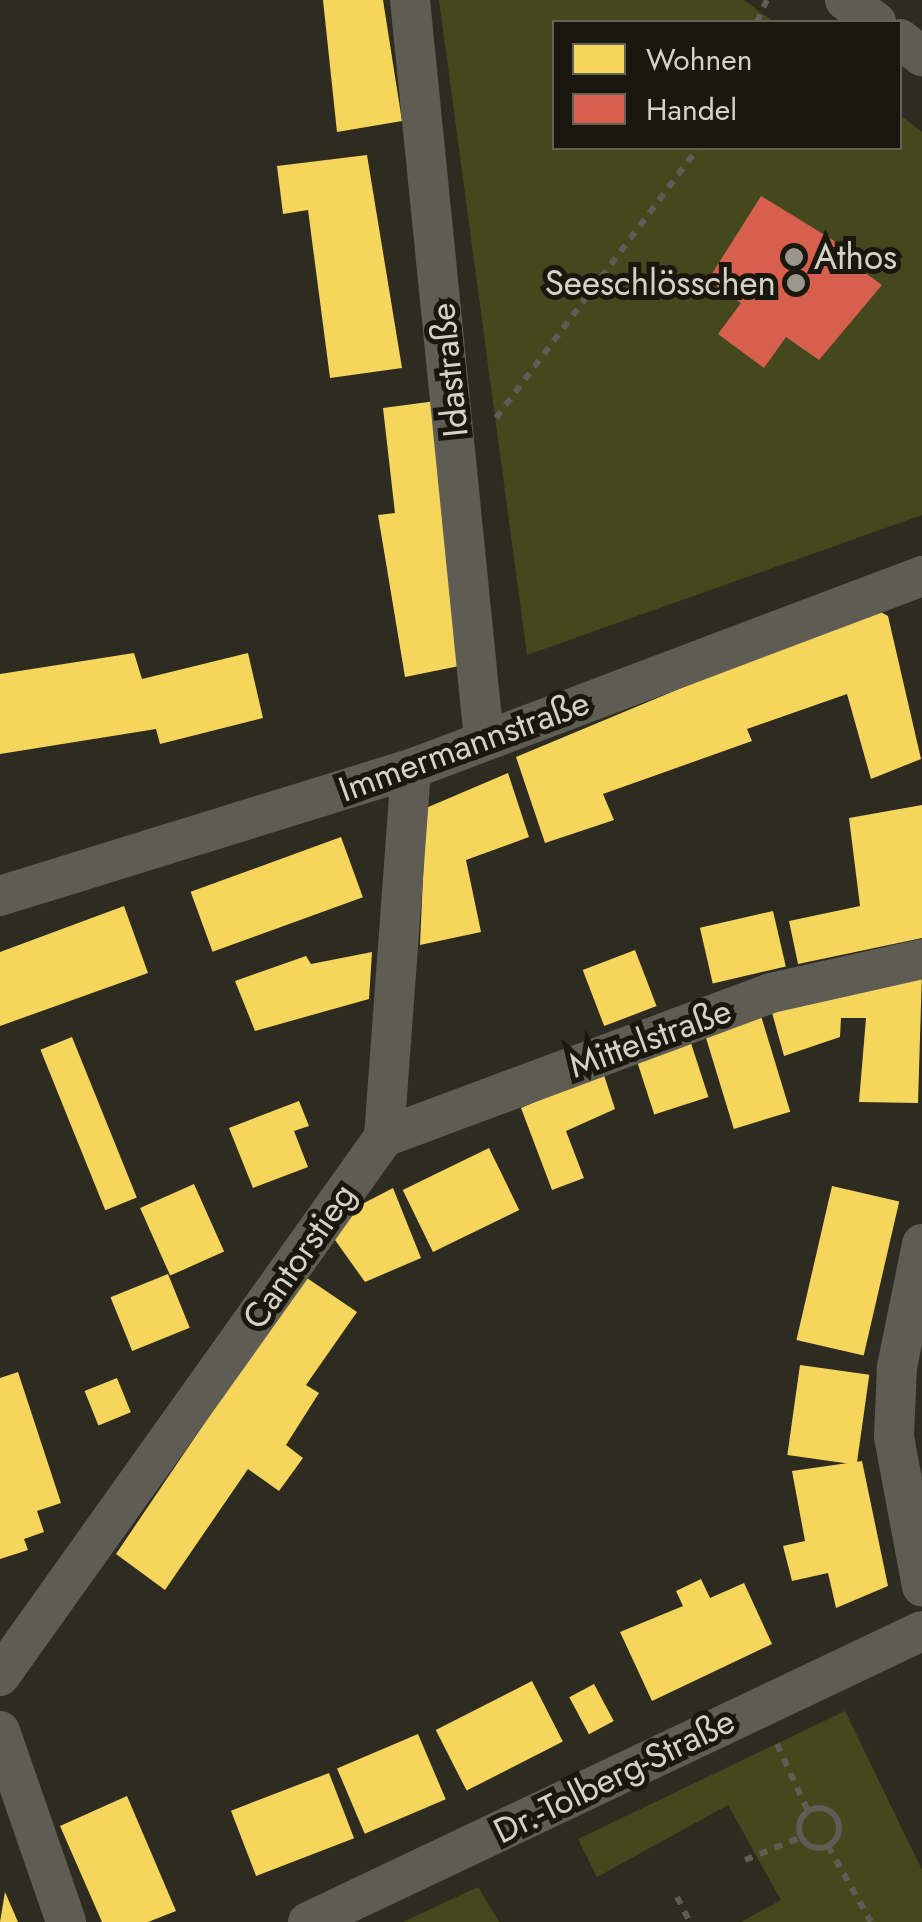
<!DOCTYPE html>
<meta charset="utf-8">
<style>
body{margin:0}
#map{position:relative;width:922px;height:1922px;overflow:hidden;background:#2e2c20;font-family:Jost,sans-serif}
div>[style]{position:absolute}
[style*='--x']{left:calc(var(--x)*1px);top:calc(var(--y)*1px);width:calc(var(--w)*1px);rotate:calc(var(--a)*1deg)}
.green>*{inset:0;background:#43491c}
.homes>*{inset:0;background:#f6d55c;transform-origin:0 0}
.shops>*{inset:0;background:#d6604d}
.path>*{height:6px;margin-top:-3px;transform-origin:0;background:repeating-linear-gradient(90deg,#5e5c54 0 8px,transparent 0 16px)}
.path>.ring{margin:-3px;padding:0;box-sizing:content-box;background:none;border:6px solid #5e5c54;border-radius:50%}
.street>*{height:40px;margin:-20px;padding:0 20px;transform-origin:20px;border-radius:20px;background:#5e5c53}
.dots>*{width:28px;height:28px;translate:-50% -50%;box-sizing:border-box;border:5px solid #19170e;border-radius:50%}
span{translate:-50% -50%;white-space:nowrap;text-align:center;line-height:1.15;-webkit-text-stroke:10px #19170e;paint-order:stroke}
.poi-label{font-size:35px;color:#d5d2c5}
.left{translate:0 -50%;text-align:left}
.right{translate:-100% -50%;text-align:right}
.street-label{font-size:35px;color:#d5d2c5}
.legend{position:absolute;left:552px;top:20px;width:350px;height:130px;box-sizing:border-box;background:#19170e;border:2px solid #646257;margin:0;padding:12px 18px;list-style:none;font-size:30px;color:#d5d2c5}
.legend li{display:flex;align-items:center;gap:20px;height:50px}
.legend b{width:50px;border:2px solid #646257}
</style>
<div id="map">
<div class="green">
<div style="clip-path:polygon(439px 0,744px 0,774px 22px,554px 22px,554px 148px,900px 148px,900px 115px,922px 132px,922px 515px,527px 655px)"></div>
<div style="clip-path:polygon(845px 1711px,922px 1870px,922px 1922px,741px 1922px,781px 1900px,728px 1805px,597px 1877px,578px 1839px)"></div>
<div style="clip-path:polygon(478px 1887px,499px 1922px,403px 1922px)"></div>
</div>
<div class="homes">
<div style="clip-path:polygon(323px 0,383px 0,402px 121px,337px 132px)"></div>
<div style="clip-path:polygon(367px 155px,402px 368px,330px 378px,308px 210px,283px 214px,277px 166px)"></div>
<div style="clip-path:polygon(436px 401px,474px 663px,405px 677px,378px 515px,395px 513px,383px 408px)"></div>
<div style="clip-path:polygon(873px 608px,888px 616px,921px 759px,871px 779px,847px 694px,747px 729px,752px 741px,603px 794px,614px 820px,545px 843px,516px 757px)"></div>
<div style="clip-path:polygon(134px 653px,142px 679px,248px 653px,263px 718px,160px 744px,156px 729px,0 754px,0 674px)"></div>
<div style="clip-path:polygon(508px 773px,529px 837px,466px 860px,481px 932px,420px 945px,426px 808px)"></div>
<div style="clip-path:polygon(922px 805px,922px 938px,798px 964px,789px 921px,860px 906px,849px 818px)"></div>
<div style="left:341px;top:837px;width:64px;height:160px;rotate:70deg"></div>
<div style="clip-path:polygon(124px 906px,148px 973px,0 1026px,0 952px)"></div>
<div style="left:773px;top:911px;width:57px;height:75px;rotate:77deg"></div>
<div style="left:635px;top:950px;width:60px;height:56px;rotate:69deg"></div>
<div style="clip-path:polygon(372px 952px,369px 999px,255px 1031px,235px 981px,306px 956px,311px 964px)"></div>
<div style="clip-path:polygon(922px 972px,918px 1103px,859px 1102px,866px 1018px,841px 1018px,840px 1037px,784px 1056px,771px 1009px)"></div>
<div style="left:761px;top:1016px;width:100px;height:59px;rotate:73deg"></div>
<div style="left:72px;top:1037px;width:173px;height:34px;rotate:68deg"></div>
<div style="left:689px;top:1037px;width:63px;height:57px;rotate:72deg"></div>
<div style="clip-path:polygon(603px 1072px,615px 1109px,566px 1131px,584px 1178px,552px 1190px,521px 1108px)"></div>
<div style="clip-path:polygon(299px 1101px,309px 1126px,294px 1131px,308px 1167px,253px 1188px,229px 1128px)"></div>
<div style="left:489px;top:1148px;width:69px;height:96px;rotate:64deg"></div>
<div style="left:194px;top:1184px;width:74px;height:59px;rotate:66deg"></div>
<div style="left:832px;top:1186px;width:69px;height:158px;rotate:13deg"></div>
<div style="clip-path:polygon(393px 1188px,421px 1258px,365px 1282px,330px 1233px,341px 1215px)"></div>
<div style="left:168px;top:1274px;width:58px;height:62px;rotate:68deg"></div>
<div style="clip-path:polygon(304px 1276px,357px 1312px,306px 1385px,319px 1393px,286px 1445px,303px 1458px,279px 1491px,248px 1469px,165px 1590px,116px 1554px)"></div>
<div style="left:800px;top:1365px;width:70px;height:91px;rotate:8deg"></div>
<div style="clip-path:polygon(18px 1372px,61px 1503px,37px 1511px,44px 1532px,24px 1539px,28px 1550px,0 1559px,0 1378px)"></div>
<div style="left:117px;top:1378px;width:37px;height:35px;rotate:68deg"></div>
<div style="clip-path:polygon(862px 1461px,888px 1586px,836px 1608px,828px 1573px,792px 1581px,783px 1546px,805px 1541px,792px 1471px)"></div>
<div style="clip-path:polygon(701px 1579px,710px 1598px,744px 1583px,772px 1644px,652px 1701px,620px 1632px,683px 1606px,676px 1591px)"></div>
<div style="left:532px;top:1681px;width:68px;height:108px;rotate:63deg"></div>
<div style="left:594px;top:1684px;width:42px;height:28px;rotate:62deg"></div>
<div style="left:418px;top:1734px;width:71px;height:88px;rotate:67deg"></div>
<div style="left:329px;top:1773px;width:70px;height:105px;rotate:69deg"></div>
<div style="clip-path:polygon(127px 1796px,176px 1911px,148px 1922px,102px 1922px,60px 1826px)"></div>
<div style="clip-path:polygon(5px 1892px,18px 1922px,0 1922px)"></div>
</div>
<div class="shops">
<div style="clip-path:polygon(761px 196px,841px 245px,837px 252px,882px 285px,819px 360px,786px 337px,764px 368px,718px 334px,741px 303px,708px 280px)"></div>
</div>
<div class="path">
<div style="--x:757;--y:22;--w:24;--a:-66"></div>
<div style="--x:496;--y:418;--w:337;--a:-53.2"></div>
<div style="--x:777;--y:1744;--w:74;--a:65.2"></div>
<div class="ring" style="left:799px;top:1808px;width:34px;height:34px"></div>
<div style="--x:828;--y:1846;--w:87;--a:60.5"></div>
<div style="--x:745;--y:1860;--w:61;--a:-22.3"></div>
<div style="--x:677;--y:1897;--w:28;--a:63"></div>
</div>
<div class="street">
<div style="--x:410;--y:0;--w:744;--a:84.29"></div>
<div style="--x:845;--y:0;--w:38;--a:35"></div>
<div style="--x:900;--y:39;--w:28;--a:38"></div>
<div style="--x:0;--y:896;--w:430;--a:-17.2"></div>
<div style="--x:411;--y:769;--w:546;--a:-20.69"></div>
<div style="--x:384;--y:1137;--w:413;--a:-20.4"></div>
<div style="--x:771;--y:993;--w:155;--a:-12.7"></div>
<div style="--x:922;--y:1244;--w:126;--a:101.5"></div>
<div style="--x:897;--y:1367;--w:70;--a:92.5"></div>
<div style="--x:894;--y:1437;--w:152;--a:79.4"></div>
<div style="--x:0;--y:1676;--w:662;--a:-54.53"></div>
<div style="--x:384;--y:1137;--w:369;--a:-85.8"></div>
<div style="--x:0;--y:1731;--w:202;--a:70.9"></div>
<div style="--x:308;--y:1922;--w:679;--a:-25.36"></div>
</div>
<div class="dots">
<div style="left:794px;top:257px;background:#9b988b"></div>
<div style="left:796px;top:283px;background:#9b988b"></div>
</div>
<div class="poi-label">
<span class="left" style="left:814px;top:257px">Athos</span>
<span class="right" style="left:776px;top:283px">Seeschlösschen</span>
</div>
<div class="street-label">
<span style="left:449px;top:370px;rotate:-96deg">Idastraße</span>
<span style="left:464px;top:746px;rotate:-20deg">Immermannstraße</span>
<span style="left:650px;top:1038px;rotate:-20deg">Mittelstraße</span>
<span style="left:299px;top:1256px;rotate:-55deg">Cantorstieg</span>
<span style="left:614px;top:1776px;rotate:-26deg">Dr.-Tolberg-Straße</span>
</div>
<ul class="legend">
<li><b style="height:28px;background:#f6d55c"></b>Wohnen</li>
<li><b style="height:28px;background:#d6604d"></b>Handel</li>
</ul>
</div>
